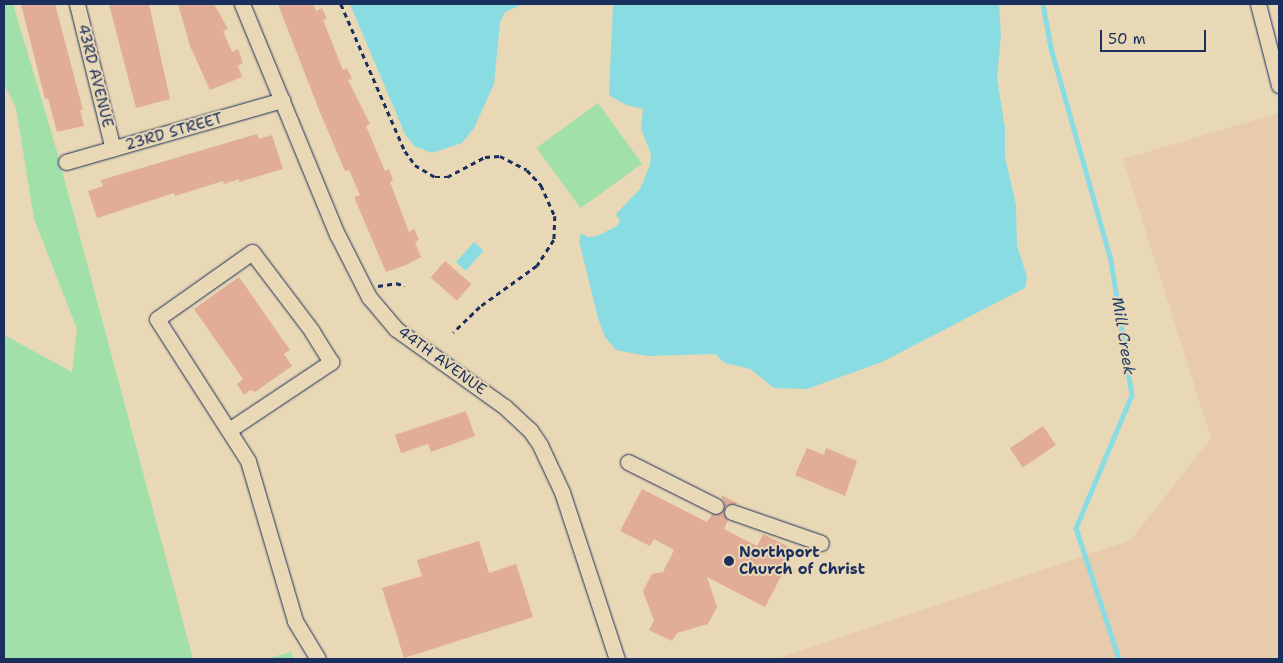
<!DOCTYPE html>
<style>
body{margin:0}
#map{position:relative;width:1283px;height:663px;overflow:hidden;background:#e9d8b5;font-family:"Shantell Sans",sans-serif}
div>[style]{position:absolute}
[style*='--x']{left:calc(var(--x)*1px);top:calc(var(--y)*1px);width:calc(var(--w)*1px);rotate:calc(var(--a)*1deg)}
.built>*{inset:0;background:#e7cbac}
.green>*{inset:0;background:#a1e0a9;transform-origin:0 0}
.water>*{inset:0;background:#8adce3;transform-origin:0 0}
.stream>*{height:4.5px;margin:-2.25px;padding:0 2.25px;transform-origin:2.25px;border-radius:2.25px;background:#8adce3}
.building>*{inset:0;background:#e1ad96;transform-origin:0 0}
.path>*{height:2.5px;margin-top:-1.25px;transform-origin:0;background:repeating-linear-gradient(90deg,#1b2f5e 0 5px,transparent 0 9px)}
.roads{filter:drop-shadow(0 0 1px #1b2f5e) drop-shadow(0 0 1px #1b2f5e)}
.minor>*{height:15px;margin:-7.5px;padding:0 7.5px;transform-origin:7.5px;border-radius:7.5px;background:#e9d8b5}
.dots>*{width:14px;height:14px;translate:-50% -50%;box-sizing:border-box;border:2px solid #e9d8b5;border-radius:50%}
span{translate:-50% -50%;white-space:nowrap;text-align:center;line-height:1.15;-webkit-text-stroke:4px #e9d8b5;paint-order:stroke}
.street-label{font-size:15px;color:#1b2f5e}
.poi-label{font-size:15px;color:#1b2f5e;font-weight:700}
.left{translate:0 -50%;text-align:left}
.water-label{font-size:16px;color:#26406b;font-style:italic}
.frame{position:absolute;inset:0;border:5px solid #1b2f5e;pointer-events:none}
.scale{position:absolute;left:1100px;top:30px;width:106px;height:22px;box-sizing:border-box;border:2px solid #1b2f5e;border-top:0;padding-left:6px;font-size:15px;line-height:18px;white-space:nowrap;color:#1b2f5e;-webkit-text-stroke:4px #e9d8b5;paint-order:stroke}
</style>
<div id="map">
<div class="built">
<div style="clip-path:polygon(1279px 113px,1279px 659px,776px 659px,1131px 540px,1211px 438px,1123px 159px)"></div>
</div>
<div class="green">
<div style="clip-path:polygon(4px 4px,13px 4px,56px 148px,193px 659px,4px 659px,4px 335px,72px 372px,77px 329px,34px 219px,16px 108px,4px 84px)"></div>
<div style="left:598px;top:103px;width:75px;height:76px;rotate:54deg"></div>
<div style="clip-path:polygon(291px 652px,294px 659px,265px 659px)"></div>
</div>
<div class="water">
<div style="clip-path:polygon(350px 4px,523px 4px,505px 12px,500px 23px,494px 84px,474px 128px,462px 143px,432px 153px,414px 146px,405px 134px)"></div>
<div style="clip-path:polygon(613px 4px,999px 4px,1001px 35px,997px 78px,1005px 128px,1005px 157px,1016px 205px,1017px 245px,1027px 277px,1025px 288px,882px 362px,807px 389px,774px 388px,750px 369px,725px 363px,715px 354px,647px 356px,616px 350px,605px 337px,598px 318px,579px 241px,581px 233px,588px 237px,597px 236px,617px 226px,620px 221px,616px 214px,640px 189px,650px 165px,651px 154px,641px 129px,643px 109px,626px 105px,609px 95px)"></div>
<div style="left:474px;top:242px;width:13px;height:27px;rotate:42deg"></div>
</div>
<div class="stream">
<div style="--x:1043;--y:4;--w:45;--a:79.7"></div>
<div style="--x:1051;--y:48;--w:220;--a:74.2"></div>
<div style="--x:1111;--y:260;--w:137;--a:81.2"></div>
<div style="--x:1132;--y:395;--w:144;--a:112.8"></div>
<div style="--x:1076;--y:528;--w:138;--a:71.8"></div>
</div>
<div class="building">
<div style="clip-path:polygon(21px 4px,55px 4px,83px 110px,80px 110px,84px 126px,57px 132px,48px 98px,45px 99px)"></div>
<div style="clip-path:polygon(109px 4px,149px 4px,170px 99px,136px 108px)"></div>
<div style="clip-path:polygon(178px 4px,214px 4px,228px 29px,223px 31px,232px 52px,238px 49px,243px 63px,238px 66px,242px 77px,210px 90px,190px 46px)"></div>
<div style="clip-path:polygon(278px 4px,313px 4px,316px 11px,322px 8px,327px 19px,323px 20px,343px 70px,347px 68px,352px 79px,348px 80px,370px 124px,366px 126px,385px 171px,389px 169px,393px 180px,390px 182px,409px 232px,414px 229px,419px 240px,415px 242px,421px 257px,406px 265px,386px 272px,354px 197px,360px 195px,349px 170px,345px 171px,319px 110px)"></div>
<div style="clip-path:polygon(257px 134px,259px 139px,272px 135px,283px 169px,239px 182px,239px 179px,224px 184px,223px 181px,175px 196px,174px 193px,97px 218px,88px 191px,103px 186px,101px 180px)"></div>
<div style="left:445px;top:261px;width:35px;height:22px;rotate:41deg"></div>
<div style="clip-path:polygon(239px 277px,290px 350px,284px 354px,292px 366px,255px 392px,250px 390px,244px 395px,237px 384px,243px 379px,194px 309px)"></div>
<div style="clip-path:polygon(466px 411px,475px 436px,431px 452px,428px 444px,401px 453px,395px 435px)"></div>
<div style="left:1043px;top:426px;width:23px;height:40px;rotate:56deg"></div>
<div style="clip-path:polygon(807px 448px,824px 455px,826px 448px,857px 461px,845px 496px,795px 475px)"></div>
<div style="clip-path:polygon(642px 489px,707px 522px,712px 514px,723px 512px,728px 520px,724px 529px,757px 546px,763px 534px,795px 550px,765px 607px,707px 577px,717px 607px,708px 624px,677px 633px,672px 641px,649px 630px,654px 621px,643px 591px,652px 574px,663px 572px,674px 550px,654px 539px,650px 546px,620px 531px)"></div>
<div style="clip-path:polygon(721px 495px,737px 503px,737px 504px,725px 506px)"></div>
<div style="clip-path:polygon(479px 541px,489px 573px,516px 564px,533px 617px,404px 658px,382px 588px,422px 576px,417px 560px)"></div>
</div>
<div class="path">
<div style="--x:341;--y:4;--w:160;--a:66.5"></div>
<div style="--x:405;--y:151;--w:17;--a:54"></div>
<div style="--x:415;--y:165;--w:23;--a:31"></div>
<div style="--x:435;--y:177;--w:12;--a:0"></div>
<div style="--x:447;--y:177;--w:43;--a:-27.8"></div>
<div style="--x:485;--y:157;--w:15;--a:-4"></div>
<div style="--x:500;--y:156;--w:30;--a:27"></div>
<div style="--x:527;--y:170;--w:21;--a:47"></div>
<div style="--x:541;--y:185;--w:34;--a:66"></div>
<div style="--x:555;--y:216;--w:24;--a:92"></div>
<div style="--x:554;--y:240;--w:31;--a:123"></div>
<div style="--x:537;--y:266;--w:70;--a:144.3"></div>
<div style="--x:480;--y:307;--w:37;--a:136"></div>
<div style="--x:378;--y:286;--w:18;--a:-9"></div>
<div style="--x:396;--y:283;--w:9;--a:18"></div>
</div>
<div class="roads">
<div class="minor">
<div style="--x:77;--y:4;--w:149;--a:76.1"></div>
<div style="--x:242;--y:4;--w:249;--a:67.6"></div>
<div style="--x:337;--y:234;--w:71;--a:63.1"></div>
<div style="--x:369;--y:297;--w:42;--a:49.8"></div>
<div style="--x:396;--y:329;--w:134;--a:35.6"></div>
<div style="--x:505;--y:407;--w:34;--a:43"></div>
<div style="--x:530;--y:430;--w:18;--a:56"></div>
<div style="--x:540;--y:445;--w:52;--a:64.9"></div>
<div style="--x:562;--y:492;--w:176;--a:71.8"></div>
<div style="--x:1258;--y:4;--w:84;--a:75.5"></div>
<div style="--x:66;--y:162;--w:225;--a:-16"></div>
<div style="--x:229;--y:430;--w:123;--a:-33.7"></div>
<div style="--x:331;--y:362;--w:36;--a:-122"></div>
<div style="--x:312;--y:331;--w:99;--a:-127.2"></div>
<div style="--x:252;--y:252;--w:116;--a:144.8"></div>
<div style="--x:157;--y:319;--w:169;--a:57.3"></div>
<div style="--x:248;--y:461;--w:167;--a:73.6"></div>
<div style="--x:295;--y:621;--w:44;--a:58.8"></div>
<div style="--x:628;--y:462;--w:98;--a:26.6"></div>
<div style="--x:732;--y:512;--w:94;--a:19.2"></div>
</div>
</div>
<div class="dots">
<div style="left:729px;top:561px;background:#1b2f5e"></div>
</div>
<div class="street-label">
<span style="left:95px;top:76px;rotate:76deg">43RD AVENUE</span>
<span style="left:174px;top:132px;rotate:-16deg">23RD STREET</span>
<span style="left:442px;top:361px;rotate:36deg">44TH AVENUE</span>
</div>
<div class="poi-label">
<span class="left" style="left:739px;top:561px">Northport<br>Church of Christ</span>
</div>
<div class="water-label">
<span style="left:1123px;top:336px;rotate:81deg">Mill Creek</span>
</div>
<div class="frame"></div>
<div class="scale">50 m</div>
</div>
